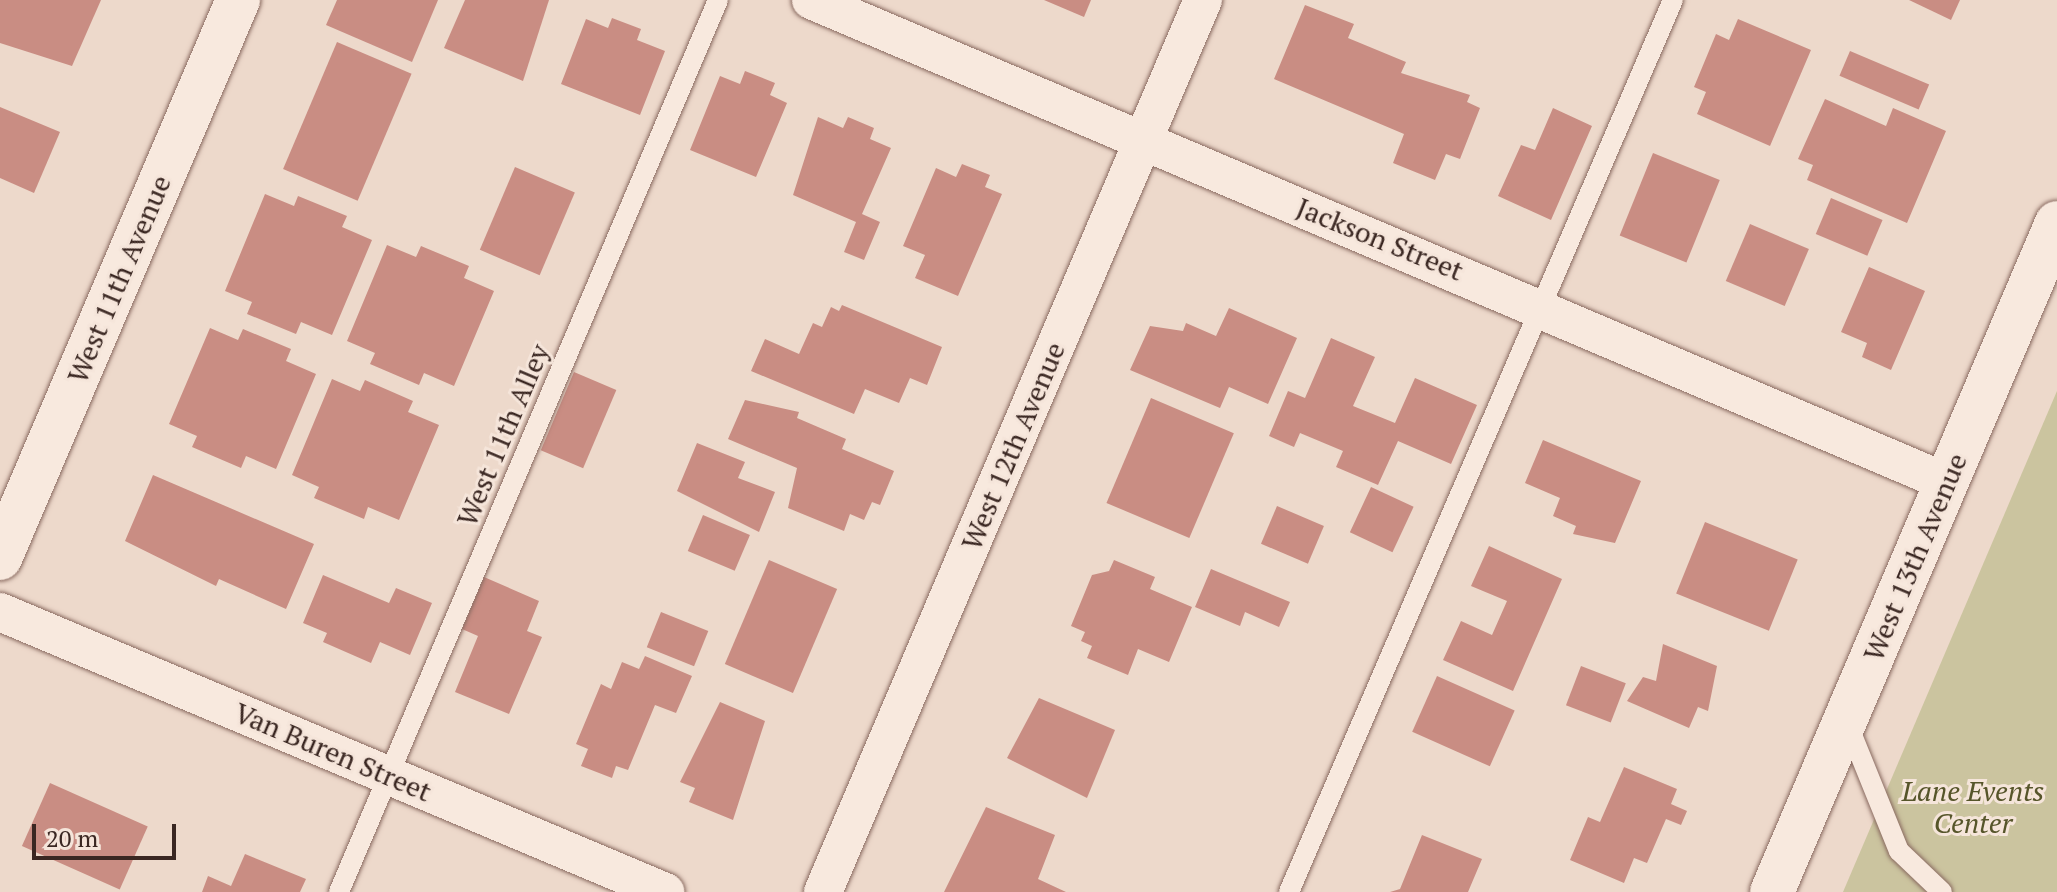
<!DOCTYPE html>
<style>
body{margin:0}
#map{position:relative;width:2057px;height:892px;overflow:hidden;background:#edd9cb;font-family:"PT Serif",serif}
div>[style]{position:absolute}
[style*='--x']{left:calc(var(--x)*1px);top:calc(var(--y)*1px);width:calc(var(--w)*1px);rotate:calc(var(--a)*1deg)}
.green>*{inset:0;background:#cbc49f}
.building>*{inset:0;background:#c98d83;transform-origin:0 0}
.roads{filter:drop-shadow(0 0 2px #896a60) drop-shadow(0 0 2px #896a60)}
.lane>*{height:20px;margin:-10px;padding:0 10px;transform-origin:10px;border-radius:10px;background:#f8e9de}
.street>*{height:38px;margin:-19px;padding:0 19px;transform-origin:19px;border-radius:19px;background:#f8e9de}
.secondary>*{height:44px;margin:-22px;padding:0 22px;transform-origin:22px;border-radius:22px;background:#f8e9de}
span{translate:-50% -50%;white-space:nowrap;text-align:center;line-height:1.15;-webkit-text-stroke:6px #f5e5da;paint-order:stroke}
.street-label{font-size:28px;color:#3a2722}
.park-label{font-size:28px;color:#56552a;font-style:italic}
.scale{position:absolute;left:32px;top:824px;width:144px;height:36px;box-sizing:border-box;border:4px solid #3a2722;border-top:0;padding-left:10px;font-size:24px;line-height:28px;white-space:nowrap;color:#3a2722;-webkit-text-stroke:6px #f5e5da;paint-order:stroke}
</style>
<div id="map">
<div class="green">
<div style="clip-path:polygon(2057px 391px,2057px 892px,1843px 892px)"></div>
</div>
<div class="building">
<div style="clip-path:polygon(0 0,101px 0,72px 66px,0 43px)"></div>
<div style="clip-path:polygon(337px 0,438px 0,412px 62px,326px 25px)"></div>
<div style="clip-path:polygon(465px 0,549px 0,523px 81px,444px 48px)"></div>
<div style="clip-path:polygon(1044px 0,1091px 0,1084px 17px)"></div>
<div style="clip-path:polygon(1909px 0,1960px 0,1951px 20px)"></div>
<div style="clip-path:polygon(1305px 5px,1354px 24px,1348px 38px,1406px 62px,1401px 73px,1470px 95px,1467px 102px,1480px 108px,1460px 159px,1446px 154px,1435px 180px,1393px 163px,1404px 134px,1274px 79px)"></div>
<div style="clip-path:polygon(612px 18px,641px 29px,637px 40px,665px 51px,640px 115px,561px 84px,586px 19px,608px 28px)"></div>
<div style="clip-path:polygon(1738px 19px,1811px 50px,1770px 146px,1697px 114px,1706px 92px,1694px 87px,1716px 34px,1729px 40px)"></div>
<div style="left:337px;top:42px;width:81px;height:138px;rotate:23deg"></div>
<div style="left:1850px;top:51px;width:86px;height:27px;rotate:23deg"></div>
<div style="clip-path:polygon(745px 71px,775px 83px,770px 95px,787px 103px,756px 177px,690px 150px,720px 76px,740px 84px)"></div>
<div style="clip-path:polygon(1825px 99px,1886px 126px,1893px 108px,1946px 131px,1907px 223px,1807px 180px,1813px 165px,1798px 159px)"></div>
<div style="clip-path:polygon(0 107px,60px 132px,34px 193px,0 178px)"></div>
<div style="clip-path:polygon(1553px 108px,1592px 126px,1551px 220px,1498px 196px,1521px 145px,1535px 150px)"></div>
<div style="clip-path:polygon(818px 117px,843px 128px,848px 117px,874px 128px,870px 139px,891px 148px,862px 214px,880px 222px,864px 260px,844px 252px,856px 222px,793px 195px)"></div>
<div style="left:1653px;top:153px;width:72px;height:89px;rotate:22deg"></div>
<div style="clip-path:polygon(962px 164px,990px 175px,985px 187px,1002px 194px,958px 296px,915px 278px,925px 255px,903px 246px,936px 168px,956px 177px)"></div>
<div style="left:515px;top:167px;width:65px;height:90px;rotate:23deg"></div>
<div style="clip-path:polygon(265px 194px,294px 206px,298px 196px,347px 216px,342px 227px,372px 240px,332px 335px,301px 322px,296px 334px,247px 314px,252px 302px,225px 291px)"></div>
<div style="left:1831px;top:198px;width:56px;height:39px;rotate:23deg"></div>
<div style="left:1750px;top:224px;width:64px;height:62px;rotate:23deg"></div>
<div style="clip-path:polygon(387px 245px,416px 257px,421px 246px,469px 266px,464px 278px,494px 291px,454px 386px,424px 373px,419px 385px,370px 364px,375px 353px,347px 341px)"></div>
<div style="clip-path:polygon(1869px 267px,1925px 291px,1891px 370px,1862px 357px,1867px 343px,1841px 332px)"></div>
<div style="clip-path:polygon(842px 305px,942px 347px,927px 385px,910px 378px,899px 403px,865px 389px,854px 414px,751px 371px,765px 339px,799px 354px,813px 323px,822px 327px,831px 307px,839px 311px)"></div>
<div style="clip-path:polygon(1229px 308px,1297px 338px,1268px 404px,1229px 387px,1220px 408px,1130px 370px,1150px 326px,1183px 331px,1186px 323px,1216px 336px)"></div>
<div style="clip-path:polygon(210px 328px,238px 340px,243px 329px,291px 349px,286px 361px,316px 374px,276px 469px,246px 456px,241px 468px,192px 447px,197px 436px,169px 424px)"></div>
<div style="clip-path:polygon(1331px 338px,1375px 357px,1353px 406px,1395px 423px,1415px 378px,1477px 405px,1451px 464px,1398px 441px,1378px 485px,1336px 467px,1343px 451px,1300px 433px,1294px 447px,1269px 436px,1288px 391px,1305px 398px)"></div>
<div style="left:574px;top:372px;width:46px;height:85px;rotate:23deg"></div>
<div style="clip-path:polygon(332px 379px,360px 391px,365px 380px,413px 401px,408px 412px,439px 425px,399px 520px,368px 507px,364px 519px,314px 498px,319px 487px,292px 475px)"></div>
<div style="left:1151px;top:398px;width:90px;height:114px;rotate:23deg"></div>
<div style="clip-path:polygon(745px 400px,799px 412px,797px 418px,846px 439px,842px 449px,894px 471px,880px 505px,872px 502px,864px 520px,850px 514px,844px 531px,788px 508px,797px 468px,728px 439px)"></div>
<div style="clip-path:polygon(1543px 440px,1641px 481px,1615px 543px,1573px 534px,1576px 526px,1553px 516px,1560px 498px,1525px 483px)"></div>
<div style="clip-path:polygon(697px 443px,745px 462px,738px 478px,775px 492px,759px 532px,677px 491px)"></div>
<div style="clip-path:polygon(153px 475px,314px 544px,286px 609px,219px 579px,216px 586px,125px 541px)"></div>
<div style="left:1371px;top:487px;width:47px;height:50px;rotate:25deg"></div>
<div style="left:1277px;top:506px;width:51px;height:41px;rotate:23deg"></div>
<div style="left:703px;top:515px;width:51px;height:39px;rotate:23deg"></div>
<div style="left:1705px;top:522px;width:100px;height:77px;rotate:22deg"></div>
<div style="clip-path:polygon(1489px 546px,1562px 579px,1513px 691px,1443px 660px,1461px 621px,1492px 635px,1507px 601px,1471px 586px)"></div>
<div style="left:769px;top:560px;width:74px;height:113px;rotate:23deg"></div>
<div style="clip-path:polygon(1114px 560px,1155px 577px,1150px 589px,1192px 607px,1169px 662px,1138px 649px,1128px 675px,1087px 658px,1092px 646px,1081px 641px,1085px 632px,1071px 626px,1092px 575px,1109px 571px)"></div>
<div style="clip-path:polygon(1211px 569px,1290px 602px,1279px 627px,1245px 612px,1240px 626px,1195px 607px)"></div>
<div style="clip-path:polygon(323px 575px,389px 603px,396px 588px,432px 603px,410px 655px,380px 642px,371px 663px,323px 642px,327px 633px,303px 623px)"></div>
<div style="clip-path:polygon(484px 577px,539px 601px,527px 631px,542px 637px,509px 714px,455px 692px,478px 636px,462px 629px)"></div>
<div style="left:661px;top:612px;width:51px;height:38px;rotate:22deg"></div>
<div style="clip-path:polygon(1663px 644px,1717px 666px,1708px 711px,1698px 707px,1689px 728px,1627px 701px,1643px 677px,1656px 681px)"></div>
<div style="clip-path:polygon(645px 656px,692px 676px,676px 713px,655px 705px,628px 770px,616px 766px,612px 778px,581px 766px,588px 749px,576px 744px,601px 684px,611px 689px,622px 662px,639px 669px)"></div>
<div style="left:1581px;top:666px;width:48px;height:42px;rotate:21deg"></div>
<div style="left:1437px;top:676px;width:85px;height:61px;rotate:24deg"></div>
<div style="clip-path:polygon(1039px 698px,1115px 730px,1087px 798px,1007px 758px)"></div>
<div style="clip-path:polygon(720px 702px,765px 721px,733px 820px,689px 802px,695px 788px,680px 782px)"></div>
<div style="clip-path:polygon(1624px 767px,1677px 789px,1671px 804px,1687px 811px,1681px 825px,1666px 819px,1647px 863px,1634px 858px,1624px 883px,1570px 860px,1588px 817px,1600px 822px)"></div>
<div style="left:50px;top:783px;width:107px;height:69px;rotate:24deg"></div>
<div style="clip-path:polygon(986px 807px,1055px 835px,1038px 879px,1066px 892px,944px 892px)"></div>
<div style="clip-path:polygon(1422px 835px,1482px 859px,1468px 892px,1390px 892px,1400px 889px)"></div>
<div style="clip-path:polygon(245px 854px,306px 879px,300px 892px,202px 892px,208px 876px,231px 886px)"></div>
</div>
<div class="roads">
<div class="lane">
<div style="--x:1848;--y:725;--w:136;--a:68"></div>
<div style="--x:1899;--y:851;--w:59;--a:43.6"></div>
<div style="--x:339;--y:892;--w:969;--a:-66.98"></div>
<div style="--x:1289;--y:892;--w:971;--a:-66.71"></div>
</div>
<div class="street">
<div style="--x:811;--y:0;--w:1233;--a:23.01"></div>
<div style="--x:0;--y:612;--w:722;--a:22.83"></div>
<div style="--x:823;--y:892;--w:970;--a:-66.93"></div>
</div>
<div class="secondary">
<div style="--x:0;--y:558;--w:607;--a:-66.9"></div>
<div style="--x:1772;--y:892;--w:727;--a:-66.93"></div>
</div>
</div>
<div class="street-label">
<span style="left:1380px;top:239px;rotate:22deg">Jackson Street</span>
<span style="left:119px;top:279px;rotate:-67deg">West 11th Avenue</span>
<span style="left:503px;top:435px;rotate:-67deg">West 11th Alley</span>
<span style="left:1013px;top:446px;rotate:-67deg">West 12th Avenue</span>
<span style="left:1915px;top:557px;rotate:-67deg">West 13th Avenue</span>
<span style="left:333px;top:752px;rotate:23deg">Van Buren Street</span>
</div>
<div class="park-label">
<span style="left:1973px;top:807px">Lane Events<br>Center</span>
</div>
<div class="scale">20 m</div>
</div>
